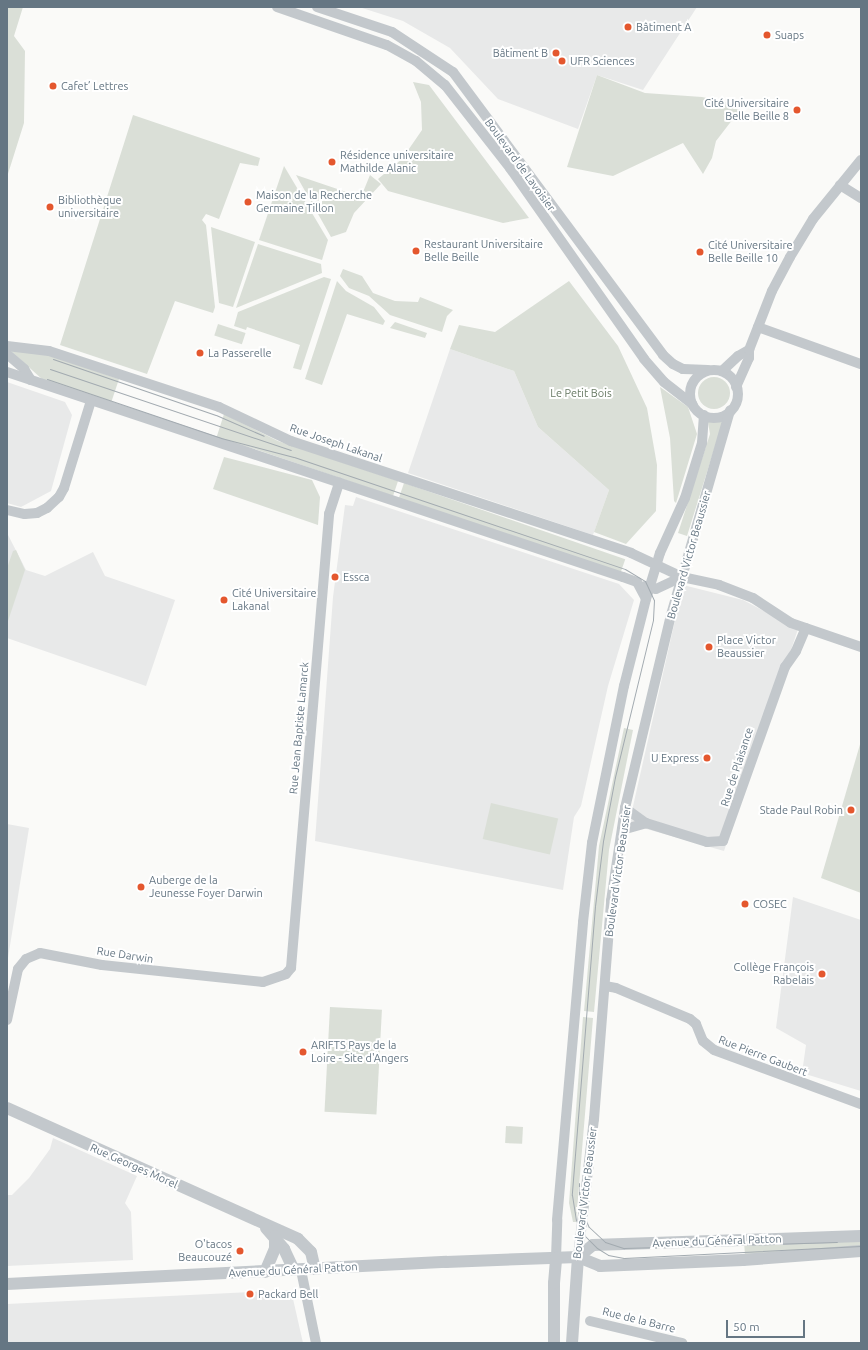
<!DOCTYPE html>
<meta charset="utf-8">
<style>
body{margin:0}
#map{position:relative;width:868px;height:1350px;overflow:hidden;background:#fafaf8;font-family:Ubuntu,sans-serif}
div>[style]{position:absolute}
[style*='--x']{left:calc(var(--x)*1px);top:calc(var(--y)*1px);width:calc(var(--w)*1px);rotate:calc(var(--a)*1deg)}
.built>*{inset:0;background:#e8e9e9}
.green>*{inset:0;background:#dadfd7;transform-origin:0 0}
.round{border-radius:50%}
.minor>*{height:10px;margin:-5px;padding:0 5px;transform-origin:5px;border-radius:5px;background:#c3c8cc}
.minor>.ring{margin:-5px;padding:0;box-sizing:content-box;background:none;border:10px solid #c3c8cc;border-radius:50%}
.tertiary>*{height:12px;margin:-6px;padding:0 6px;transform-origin:6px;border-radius:6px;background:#c3c8cc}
.tram>*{height:1px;margin:-0.5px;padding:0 0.5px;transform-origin:0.5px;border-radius:0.5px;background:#a2aab0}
.dots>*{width:11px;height:11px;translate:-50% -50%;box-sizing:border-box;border:2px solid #fff;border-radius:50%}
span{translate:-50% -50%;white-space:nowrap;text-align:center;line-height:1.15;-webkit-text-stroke:4px #fff;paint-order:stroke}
.poi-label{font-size:11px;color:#657683}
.left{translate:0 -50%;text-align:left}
.right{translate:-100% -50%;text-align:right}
.street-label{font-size:11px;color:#657683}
.park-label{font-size:11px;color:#687a64}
.frame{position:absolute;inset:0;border:8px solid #657683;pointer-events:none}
.scale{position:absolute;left:726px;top:1320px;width:79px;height:18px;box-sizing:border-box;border:2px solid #657683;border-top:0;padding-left:5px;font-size:12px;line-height:14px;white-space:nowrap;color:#657683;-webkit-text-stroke:3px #fff;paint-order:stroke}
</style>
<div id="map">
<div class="built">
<div style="clip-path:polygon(359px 7px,697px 7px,643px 90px,597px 75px,578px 129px,498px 99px,450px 48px,403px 21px)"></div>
<div style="clip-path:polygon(450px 349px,514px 371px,538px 427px,609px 490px,593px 535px,408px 473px)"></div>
<div style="clip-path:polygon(7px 382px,65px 402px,72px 415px,51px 491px,21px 507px,7px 503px)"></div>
<div style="clip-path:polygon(356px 497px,619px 584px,634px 600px,608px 686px,581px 806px,574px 817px,563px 890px,315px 841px,333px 597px,345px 505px,353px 506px)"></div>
<div style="clip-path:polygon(7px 533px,26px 570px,45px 576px,93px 552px,105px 576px,175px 600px,146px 686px,7px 638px)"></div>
<div style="clip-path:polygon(683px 585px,743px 600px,798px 629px,724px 851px,629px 824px)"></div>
<div style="clip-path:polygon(7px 824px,29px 828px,7px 964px)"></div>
<div style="clip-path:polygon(793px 897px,861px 920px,861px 1091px,802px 1073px,806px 1045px,776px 1028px)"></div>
<div style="clip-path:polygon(53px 1138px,137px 1176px,125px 1203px,131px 1212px,133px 1260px,7px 1266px,7px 1195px,12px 1195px,29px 1178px,50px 1149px)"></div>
<div style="clip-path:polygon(291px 1290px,303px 1343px,7px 1343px,7px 1304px)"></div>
</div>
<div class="green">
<div style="clip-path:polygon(7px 7px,23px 7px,14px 36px,25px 51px,24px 123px,7px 177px)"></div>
<div style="clip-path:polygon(597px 75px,645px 93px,702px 97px,743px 106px,716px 141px,712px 158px,703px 174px,683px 143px,613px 176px,567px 167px)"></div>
<div style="clip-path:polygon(413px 82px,429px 85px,529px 218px,503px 223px,388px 191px,378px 179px,402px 159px,422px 130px,421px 102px)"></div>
<div style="clip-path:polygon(133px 115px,260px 158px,258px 166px,240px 163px,219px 219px,206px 214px,202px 220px,206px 225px,215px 307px,213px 313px,175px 301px,147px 374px,60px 345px)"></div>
<div style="clip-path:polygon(284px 166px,328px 240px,322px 260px,259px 240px)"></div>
<div style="clip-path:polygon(296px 175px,361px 197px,370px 175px,381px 184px,354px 213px,346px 232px,331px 237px)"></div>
<div style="clip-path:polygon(211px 227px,255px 242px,233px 307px,219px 303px)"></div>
<div style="clip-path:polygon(258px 244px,321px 264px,322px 273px,236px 308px)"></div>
<div style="clip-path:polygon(343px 269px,362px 276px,373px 293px,395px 301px,418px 302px,420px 297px,453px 310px,447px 316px,442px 332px,390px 315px,369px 296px,349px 288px,340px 276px)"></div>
<div style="clip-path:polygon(324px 277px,331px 279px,301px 370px,293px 368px,300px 345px,247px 327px,246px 330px,234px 326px,238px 312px)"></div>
<div style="clip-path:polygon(337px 281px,346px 291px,374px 307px,385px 321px,383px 325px,347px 314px,322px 385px,305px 379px)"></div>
<div style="clip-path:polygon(569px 281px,618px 346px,647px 408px,657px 465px,656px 511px,626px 544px,594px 532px,609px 490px,538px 427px,514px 371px,450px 349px,459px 325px,495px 332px)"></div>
<div style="clip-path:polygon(395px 322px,427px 333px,425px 338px,390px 328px)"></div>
<div style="left:218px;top:324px;width:29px;height:12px;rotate:18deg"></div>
<div style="clip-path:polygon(10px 350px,39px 352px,119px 379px,111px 403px,43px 380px)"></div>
<div class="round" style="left:698px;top:377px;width:32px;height:32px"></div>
<div style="clip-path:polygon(660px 387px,688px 407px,697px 434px,676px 503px,674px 501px,670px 438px)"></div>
<div style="clip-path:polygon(224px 414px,278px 441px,398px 481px,393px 496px,252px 448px,216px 439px)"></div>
<div style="clip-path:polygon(723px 421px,687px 536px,678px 533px,710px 434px,708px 422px)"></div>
<div style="clip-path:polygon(224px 457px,312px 480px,320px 497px,318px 525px,213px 489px)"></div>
<div style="left:404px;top:483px;width:234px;height:16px;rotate:19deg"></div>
<div style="clip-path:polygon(16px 550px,25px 570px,7px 624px,7px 568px,13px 551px)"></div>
<div style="clip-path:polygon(624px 728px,633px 730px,609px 850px,594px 1012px,584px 1011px,599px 846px)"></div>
<div style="clip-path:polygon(861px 741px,861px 893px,821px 878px)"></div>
<div style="left:491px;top:803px;width:69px;height:37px;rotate:13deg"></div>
<div style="left:330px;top:1007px;width:52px;height:105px;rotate:3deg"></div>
<div style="clip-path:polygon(583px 1017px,593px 1018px,576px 1222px,573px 1222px,569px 1203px)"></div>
<div style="left:506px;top:1126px;width:17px;height:17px;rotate:3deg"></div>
<div style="clip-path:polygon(861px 1239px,861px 1248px,745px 1256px,744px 1241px)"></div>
</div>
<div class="minor">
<div style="--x:277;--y:7;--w:116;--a:19.1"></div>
<div style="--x:387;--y:45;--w:33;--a:29"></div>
<div style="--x:416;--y:61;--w:38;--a:40"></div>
<div style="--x:445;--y:85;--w:105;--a:51.9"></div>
<div style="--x:510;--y:168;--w:233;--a:54.9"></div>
<div style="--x:644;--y:359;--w:30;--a:49"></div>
<div style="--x:664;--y:382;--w:36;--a:38"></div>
<div style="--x:317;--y:7;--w:79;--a:18.4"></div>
<div style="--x:392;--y:32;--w:73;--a:33.3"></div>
<div style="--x:453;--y:72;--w:352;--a:53.4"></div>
<div style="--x:663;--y:355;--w:13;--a:42"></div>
<div style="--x:673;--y:364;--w:11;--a:27"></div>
<div style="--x:683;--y:369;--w:25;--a:2"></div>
<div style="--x:840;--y:185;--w:25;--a:32"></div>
<div style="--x:758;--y:327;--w:109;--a:19.8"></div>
<div style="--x:7;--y:346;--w:42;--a:6.8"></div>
<div style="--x:49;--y:351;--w:179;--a:18.2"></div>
<div style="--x:219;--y:407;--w:80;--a:25.3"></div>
<div style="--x:291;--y:441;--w:358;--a:18.2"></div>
<div style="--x:631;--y:553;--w:56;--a:25.2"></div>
<div style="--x:682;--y:577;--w:38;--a:12"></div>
<div style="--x:719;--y:585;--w:36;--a:21"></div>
<div style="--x:753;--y:598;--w:45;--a:33.3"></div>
<div style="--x:791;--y:623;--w:74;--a:18.9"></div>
<div style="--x:7;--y:354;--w:23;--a:41"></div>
<div style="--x:24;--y:369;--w:13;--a:58"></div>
<div class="ring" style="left:690px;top:370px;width:38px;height:38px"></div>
<div style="--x:722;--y:371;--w:22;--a:-43"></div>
<div style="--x:738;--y:356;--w:13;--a:-29"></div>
<div style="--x:7;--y:372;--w:649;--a:18.41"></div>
<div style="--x:623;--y:577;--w:15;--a:20"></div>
<div style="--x:637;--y:582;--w:19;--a:62"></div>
<div style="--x:736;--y:387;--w:32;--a:-66"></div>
<div style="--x:749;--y:358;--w:8;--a:-90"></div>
<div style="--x:749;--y:350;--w:63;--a:-68.7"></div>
<div style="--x:772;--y:291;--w:38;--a:-62"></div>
<div style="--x:790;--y:257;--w:44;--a:-58.8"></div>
<div style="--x:813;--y:219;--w:76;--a:-50.9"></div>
<div style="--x:7;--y:510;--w:18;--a:13"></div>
<div style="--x:25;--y:514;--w:12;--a:-5"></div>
<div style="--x:37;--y:513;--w:11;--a:-27"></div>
<div style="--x:47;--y:508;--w:16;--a:-43"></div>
<div style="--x:59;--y:497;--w:10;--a:-61"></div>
<div style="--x:64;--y:488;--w:91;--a:-72.8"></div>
<div style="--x:645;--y:586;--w:11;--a:15"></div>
<div style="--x:656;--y:589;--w:29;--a:-25"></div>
<div style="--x:625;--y:808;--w:26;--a:36"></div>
<div style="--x:646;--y:823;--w:64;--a:17.3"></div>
<div style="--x:707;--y:842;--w:16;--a:-4"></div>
<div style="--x:723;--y:841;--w:185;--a:-70.4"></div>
<div style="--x:785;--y:667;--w:19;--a:-55"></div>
<div style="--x:796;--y:651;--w:25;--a:-67"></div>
<div style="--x:622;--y:830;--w:25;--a:-16"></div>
<div style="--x:605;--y:986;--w:11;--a:10"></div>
<div style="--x:616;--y:988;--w:80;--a:22.7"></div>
<div style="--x:690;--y:1019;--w:8;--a:40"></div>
<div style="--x:696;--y:1024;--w:18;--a:68"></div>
<div style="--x:703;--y:1041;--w:14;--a:39"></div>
<div style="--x:714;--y:1050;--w:157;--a:20.2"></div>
<div style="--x:7;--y:1020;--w:52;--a:-77.8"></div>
<div style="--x:18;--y:969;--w:13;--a:-51"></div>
<div style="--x:26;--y:959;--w:15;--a:-23"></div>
<div style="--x:40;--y:953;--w:63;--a:11"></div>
<div style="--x:102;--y:965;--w:162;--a:6"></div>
<div style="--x:263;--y:982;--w:24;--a:-19"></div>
<div style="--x:286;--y:974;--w:8;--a:-50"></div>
<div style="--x:291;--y:968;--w:456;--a:-85.2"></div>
<div style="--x:329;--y:514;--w:33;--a:-72"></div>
<div style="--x:578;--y:1257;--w:139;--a:-83.4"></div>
<div style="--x:594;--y:1119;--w:219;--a:-85.5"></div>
<div style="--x:611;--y:901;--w:94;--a:-81.4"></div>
<div style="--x:625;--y:808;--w:198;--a:-76.6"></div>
<div style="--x:671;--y:615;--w:213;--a:-73.9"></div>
<div style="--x:556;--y:1258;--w:38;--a:-88"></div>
<div style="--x:557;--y:1220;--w:299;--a:-85"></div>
<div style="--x:583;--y:922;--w:80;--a:-83.5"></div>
<div style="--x:592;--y:843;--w:160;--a:-78.5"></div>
<div style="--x:624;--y:686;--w:90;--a:-75.8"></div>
<div style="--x:646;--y:599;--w:48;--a:-73.1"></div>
<div style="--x:660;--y:553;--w:60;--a:-65.6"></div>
<div style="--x:685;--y:498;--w:58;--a:-72.8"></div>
<div style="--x:702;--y:443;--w:28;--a:-86"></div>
<div style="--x:301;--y:1270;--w:75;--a:78.4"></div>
<div style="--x:590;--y:1321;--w:95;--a:13.4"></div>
</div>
<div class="tertiary">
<div style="--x:7;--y:1108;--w:319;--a:24.2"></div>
<div style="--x:298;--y:1239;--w:18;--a:45"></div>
<div style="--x:311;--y:1252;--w:17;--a:77"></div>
<div style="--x:266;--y:1228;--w:28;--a:49"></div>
<div style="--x:284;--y:1249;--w:23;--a:65"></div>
<div style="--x:578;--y:1257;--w:19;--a:-39"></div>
<div style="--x:593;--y:1245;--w:268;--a:-1.9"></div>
<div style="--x:265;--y:1272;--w:26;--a:-67"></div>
<div style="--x:275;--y:1248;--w:12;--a:-90"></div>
<div style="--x:7;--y:1284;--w:440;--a:-2.9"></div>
<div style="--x:446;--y:1262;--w:132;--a:-2.2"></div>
<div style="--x:578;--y:1257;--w:24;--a:22"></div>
<div style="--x:600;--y:1266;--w:143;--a:-2.4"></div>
<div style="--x:743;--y:1260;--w:118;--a:-4.4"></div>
<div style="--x:554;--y:1343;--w:60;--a:-90"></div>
<div style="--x:554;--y:1283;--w:25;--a:-85"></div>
<div style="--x:572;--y:1343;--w:86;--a:-86"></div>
</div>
<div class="tram">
<div style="--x:53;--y:359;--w:172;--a:19"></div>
<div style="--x:216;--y:415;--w:52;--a:23.6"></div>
<div style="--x:50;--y:369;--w:254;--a:18.6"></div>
<div style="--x:47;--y:379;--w:184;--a:18.7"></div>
<div style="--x:221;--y:438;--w:75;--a:14.6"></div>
<div style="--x:294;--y:457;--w:349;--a:18.7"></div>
<div style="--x:625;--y:569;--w:23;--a:31"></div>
<div style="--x:645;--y:581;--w:21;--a:65"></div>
<div style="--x:654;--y:600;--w:20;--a:93"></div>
<div style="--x:653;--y:620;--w:162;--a:103.6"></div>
<div style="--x:615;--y:777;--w:65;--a:100.6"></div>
<div style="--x:603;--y:841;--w:65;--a:97"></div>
<div style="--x:595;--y:906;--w:290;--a:94.6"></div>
<div style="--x:572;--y:1195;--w:25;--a:81"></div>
<div style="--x:576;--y:1220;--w:14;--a:65"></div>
<div style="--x:582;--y:1233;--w:21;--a:45"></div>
<div style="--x:597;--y:1248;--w:13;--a:32"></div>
<div style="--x:608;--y:1255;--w:16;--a:11"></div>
<div style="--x:624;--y:1258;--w:237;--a:-2.9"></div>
<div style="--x:579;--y:1183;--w:22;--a:90"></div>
<div style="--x:579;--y:1205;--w:24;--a:66"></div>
<div style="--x:589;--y:1227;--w:22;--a:43"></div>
<div style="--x:605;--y:1242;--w:20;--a:18"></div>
<div style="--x:624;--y:1248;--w:213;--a:-1.6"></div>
</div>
<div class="dots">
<div style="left:628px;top:27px;background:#e4572e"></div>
<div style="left:767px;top:35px;background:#e4572e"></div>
<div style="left:556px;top:53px;background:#e4572e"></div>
<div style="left:562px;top:61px;background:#e4572e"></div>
<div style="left:53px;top:86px;background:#e4572e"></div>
<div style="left:797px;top:110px;background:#e4572e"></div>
<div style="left:332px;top:162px;background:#e4572e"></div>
<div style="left:248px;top:202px;background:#e4572e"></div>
<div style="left:50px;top:207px;background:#e4572e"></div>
<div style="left:416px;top:251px;background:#e4572e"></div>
<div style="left:700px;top:252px;background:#e4572e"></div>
<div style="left:200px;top:353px;background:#e4572e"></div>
<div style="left:335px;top:577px;background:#e4572e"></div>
<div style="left:224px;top:600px;background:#e4572e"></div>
<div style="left:709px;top:647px;background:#e4572e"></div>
<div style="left:707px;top:758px;background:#e4572e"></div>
<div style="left:851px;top:810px;background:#e4572e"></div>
<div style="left:141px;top:887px;background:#e4572e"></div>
<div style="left:745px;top:904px;background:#e4572e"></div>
<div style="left:822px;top:974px;background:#e4572e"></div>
<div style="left:303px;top:1052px;background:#e4572e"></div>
<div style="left:240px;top:1251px;background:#e4572e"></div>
<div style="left:250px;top:1294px;background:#e4572e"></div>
</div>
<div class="poi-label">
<span class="left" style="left:636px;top:27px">Bâtiment A</span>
<span class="left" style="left:775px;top:35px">Suaps</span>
<span class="right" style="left:548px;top:53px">Bâtiment B</span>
<span class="left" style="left:570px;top:61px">UFR Sciences</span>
<span class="left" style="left:61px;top:86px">Cafet’ Lettres</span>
<span class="right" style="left:789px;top:110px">Cité Universitaire<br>Belle Beille 8</span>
<span class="left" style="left:340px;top:162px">Résidence universitaire<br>Mathilde Alanic</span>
<span class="left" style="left:256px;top:202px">Maison de la Recherche<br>Germaine Tillon</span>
<span class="left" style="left:58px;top:207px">Bibliothèque<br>universitaire</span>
<span class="left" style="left:424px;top:251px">Restaurant Universitaire<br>Belle Beille</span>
<span class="left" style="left:708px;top:252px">Cité Universitaire<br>Belle Beille 10</span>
<span class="left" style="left:208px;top:353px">La Passerelle</span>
<span class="left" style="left:343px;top:577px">Essca</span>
<span class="left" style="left:232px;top:600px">Cité Universitaire<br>Lakanal</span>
<span class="left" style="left:717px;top:647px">Place Victor<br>Beaussier</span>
<span class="right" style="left:699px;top:758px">U Express</span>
<span class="right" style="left:843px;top:810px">Stade Paul Robin</span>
<span class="left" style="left:149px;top:887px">Auberge de la<br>Jeunesse Foyer Darwin</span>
<span class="left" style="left:753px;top:904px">COSEC</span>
<span class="right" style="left:814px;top:974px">Collège François<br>Rabelais</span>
<span class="left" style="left:311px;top:1052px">ARIFTS Pays de la<br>Loire - Site d'Angers</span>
<span class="right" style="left:232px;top:1251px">O'tacos<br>Beaucouzé</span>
<span class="left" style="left:258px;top:1294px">Packard Bell</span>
</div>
<div class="street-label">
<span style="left:520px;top:165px;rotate:54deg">Boulevard de Lavoisier</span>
<span style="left:336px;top:443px;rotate:19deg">Rue Joseph Lakanal</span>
<span style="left:689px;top:555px;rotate:-74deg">Boulevard Victor Beaussier</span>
<span style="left:299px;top:728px;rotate:-85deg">Rue Jean Baptiste Lamarck</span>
<span style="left:737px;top:767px;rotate:-72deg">Rue de Plaisance</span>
<span style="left:618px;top:871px;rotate:-82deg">Boulevard Victor Beaussier</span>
<span style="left:125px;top:955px;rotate:9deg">Rue Darwin</span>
<span style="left:763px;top:1056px;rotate:21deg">Rue Pierre Gaubert</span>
<span style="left:134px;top:1166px;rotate:24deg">Rue Georges Morel</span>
<span style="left:585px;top:1193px;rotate:-83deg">Boulevard Victor Beaussier</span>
<span style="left:717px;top:1241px;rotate:-2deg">Avenue du Général Patton</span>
<span style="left:293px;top:1270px;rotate:-3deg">Avenue du Général Patton</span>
<span style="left:639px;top:1320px;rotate:14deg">Rue de la Barre</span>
</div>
<div class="park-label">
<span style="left:581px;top:393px">Le Petit Bois</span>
</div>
<div class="frame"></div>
<div class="scale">50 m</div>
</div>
